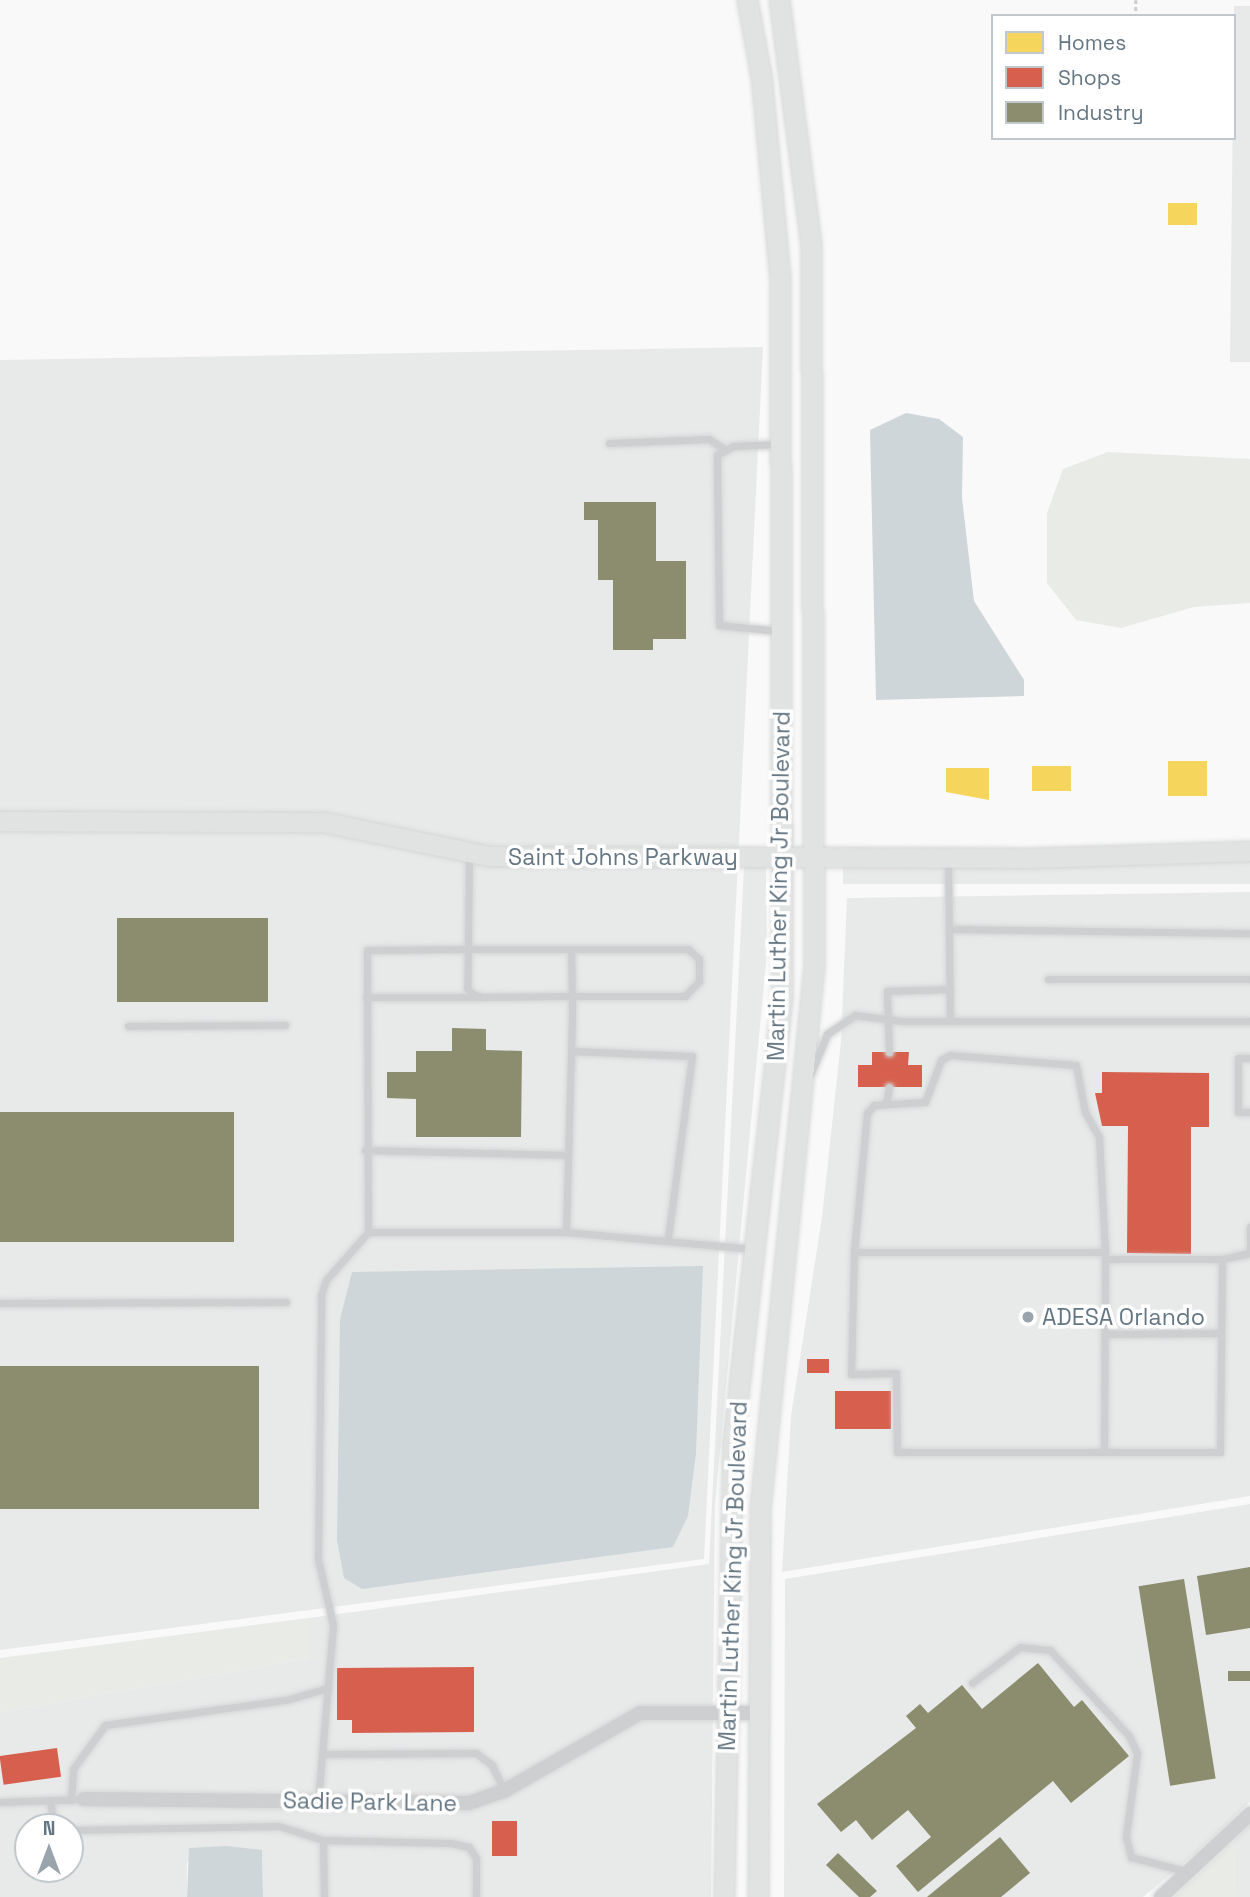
<!DOCTYPE html>
<style>
body{margin:0}
#map{position:relative;width:1250px;height:1897px;overflow:hidden;background:#f9f9f9;font-family:"Space Grotesk",sans-serif}
div>[style]{position:absolute}
[style*='--x']{left:calc(var(--x)*1px);top:calc(var(--y)*1px);width:calc(var(--w)*1px);rotate:calc(var(--a)*1deg)}
.built>*{inset:0;background:#e8e9e9;transform-origin:0 0}
.green>*{inset:0;background:#e8ebe6}
.water>*{inset:0;background:#ced6d9}
.homes>*{inset:0;background:#f6d55c;transform-origin:0 0}
.shops>*{inset:0;background:#d6604d;transform-origin:0 0}
.industry>*{inset:0;background:#8c8c6e;transform-origin:0 0}
.path>*{height:2.5px;margin-top:-1.25px;transform-origin:0;background:repeating-linear-gradient(90deg,#cbcccd 0 3.5px,transparent 0 7px)}
.roads{filter:drop-shadow(0 0 2px #d5d6d7) drop-shadow(0 0 2px #d5d6d7)}
.lane>*{height:7px;margin:-3.5px;padding:0 3.5px;transform-origin:3.5px;border-radius:3.5px;background:#cecfd0}
.street>*{height:14px;margin:-7px;padding:0 7px;transform-origin:7px;border-radius:7px;background:#cecfd0}
.secondary>*{height:19px;margin:-9.5px;padding:0 9.5px;transform-origin:9.5px;border-radius:9.5px;background:#e1e2e2}
.dots>*{width:19px;height:19px;translate:-50% -50%;box-sizing:border-box;border:4px solid #fff;border-radius:50%}
span{translate:-50% -50%;white-space:nowrap;text-align:center;line-height:1.15;-webkit-text-stroke:7px #fff;paint-order:stroke}
.street-label{font-size:23px;color:#657683}
.poi-label{font-size:23px;color:#657683}
.left{translate:0 -50%;text-align:left}
.legend{position:absolute;left:991px;top:14px;width:245px;height:126px;box-sizing:border-box;background:#fff;border:2px solid #c1c8cd;margin:0;padding:9px 12px;list-style:none;font-size:21px;color:#657683}
.legend li{display:flex;align-items:center;gap:14px;height:35px}
.legend b{width:35px;border:2px solid #c1c8cd}
.north{position:absolute;left:14px;top:1813px;width:70px;height:70px;box-sizing:border-box;background:#fff;border:2px solid #c1c8cd;border-radius:50%;rotate:0deg;font-size:19px;font-weight:700;line-height:28px;text-align:center;color:#657683}
.north::after{content:'';display:block;margin:auto;width:24px;height:32px;background:#99a4ac;clip-path:polygon(50% 0,100% 100%,50% 72%,0 100%)}
</style>
<div id="map">
<div class="built">
<div style="clip-path:polygon(1234px 6px,1250px 6px,1250px 362px,1230px 362px)"></div>
<div style="clip-path:polygon(763px 347px,704px 1559px,0 1650px,0 360px)"></div>
<div style="left:1250px;top:860px;width:24px;height:407px;rotate:90deg"></div>
<div style="clip-path:polygon(evenodd,744px 867px,766px 867px,767px 952px,715px 1504px,711px 1897px,263px 1897px,262px 1850px,187px 1862px,187px 1897px,0 1897px,0 1712px,309px 1658px,309px 1618px,709px 1564px,744px 867px,28px 1827px,70px 1827px,70px 1869px,28px 1869px,28px 1827px)"></div>
<div style="clip-path:polygon(1250px 892px,1250px 1496px,782px 1572px,791px 1416px,822px 1217px,841px 1041px,847px 898px)"></div>
<div style="clip-path:polygon(1250px 1504px,1250px 1802px,1197px 1852px,1143px 1897px,784px 1897px,785px 1579px)"></div>
<div style="clip-path:polygon(1250px 1825px,1250px 1897px,1235px 1897px,1234px 1841px)"></div>
</div>
<div class="green">
<div style="clip-path:polygon(1108px 452px,1250px 459px,1250px 603px,1194px 607px,1121px 628px,1076px 620px,1047px 583px,1047px 513px,1063px 469px)"></div>
<div style="clip-path:polygon(309px 1618px,309px 1658px,0 1712px,0 1658px)"></div>
<div style="clip-path:polygon(1234px 1841px,1235px 1897px,1174px 1897px)"></div>
</div>
<div class="water">
<div style="clip-path:polygon(906px 413px,939px 419px,963px 437px,962px 498px,974px 601px,1024px 680px,1024px 696px,876px 700px,870px 430px)"></div>
<div style="clip-path:polygon(703px 1266px,696px 1453px,688px 1516px,673px 1547px,362px 1589px,344px 1578px,337px 1540px,340px 1319px,352px 1272px)"></div>
<div style="clip-path:polygon(226px 1846px,262px 1850px,263px 1897px,187px 1897px,189px 1848px)"></div>
</div>
<div class="homes">
<div style="left:1168px;top:203px;width:29px;height:22px"></div>
<div style="left:1168px;top:761px;width:39px;height:35px"></div>
<div style="left:1032px;top:766px;width:39px;height:25px"></div>
<div style="clip-path:polygon(946px 768px,989px 768px,989px 800px,946px 792px)"></div>
</div>
<div class="shops">
<div style="clip-path:polygon(872px 1052px,909px 1052px,908px 1065px,922px 1065px,922px 1087px,858px 1087px,858px 1065px,872px 1065px)"></div>
<div style="clip-path:polygon(1102px 1072px,1209px 1073px,1209px 1127px,1191px 1127px,1191px 1254px,1127px 1253px,1128px 1126px,1102px 1126px,1095px 1093px,1102px 1093px)"></div>
<div style="left:807px;top:1359px;width:22px;height:14px"></div>
<div style="left:835px;top:1391px;width:56px;height:38px"></div>
<div style="clip-path:polygon(474px 1667px,474px 1732px,352px 1733px,352px 1720px,337px 1720px,337px 1668px)"></div>
<div style="left:57px;top:1748px;width:29px;height:58px;rotate:82deg"></div>
<div style="left:492px;top:1821px;width:25px;height:35px"></div>
</div>
<div class="industry">
<div style="clip-path:polygon(584px 502px,656px 502px,656px 561px,686px 561px,686px 639px,653px 639px,653px 650px,613px 650px,613px 580px,598px 580px,598px 520px,584px 520px)"></div>
<div style="left:117px;top:918px;width:151px;height:84px"></div>
<div style="clip-path:polygon(452px 1028px,486px 1029px,486px 1050px,522px 1051px,521px 1137px,416px 1137px,416px 1099px,387px 1098px,387px 1072px,416px 1072px,416px 1051px,452px 1051px)"></div>
<div style="left:234px;top:1112px;width:130px;height:234px;rotate:90deg"></div>
<div style="left:0;top:1366px;width:259px;height:143px"></div>
<div style="clip-path:polygon(1250px 1567px,1250px 1628px,1206px 1635px,1197px 1576px)"></div>
<div style="left:1184px;top:1579px;width:202px;height:46px;rotate:81deg"></div>
<div style="clip-path:polygon(1038px 1663px,1074px 1707px,1082px 1700px,1129px 1756px,1071px 1803px,1053px 1781px,918px 1892px,896px 1866px,931px 1837px,908px 1810px,872px 1840px,856px 1820px,841px 1832px,817px 1804px,916px 1728px,906px 1716px,920px 1704px,928px 1713px,962px 1685px,982px 1709px)"></div>
<div style="left:1250px;top:1671px;width:10px;height:22px;rotate:90deg"></div>
<div style="clip-path:polygon(1000px 1837px,1030px 1873px,1001px 1897px,927px 1897px)"></div>
<div style="clip-path:polygon(838px 1853px,877px 1891px,870px 1897px,859px 1897px,826px 1865px)"></div>
</div>
<div class="path">
<div style="--x:1136;--y:0;--w:16;--a:90"></div>
</div>
<div class="roads">
<div class="lane">
<div style="--x:609;--y:443;--w:100;--a:-2.3"></div>
<div style="--x:709;--y:439;--w:20;--a:33"></div>
<div style="--x:778;--y:631;--w:59;--a:-174.2"></div>
<div style="--x:719;--y:625;--w:170;--a:-90.7"></div>
<div style="--x:717;--y:455;--w:18;--a:-29"></div>
<div style="--x:733;--y:446;--w:47;--a:-2.4"></div>
<div style="--x:469;--y:853;--w:96;--a:90.6"></div>
<div style="--x:468;--y:949;--w:39;--a:91"></div>
<div style="--x:467;--y:988;--w:8;--a:45"></div>
<div style="--x:473;--y:994;--w:9;--a:21"></div>
<div style="--x:481;--y:997;--w:91;--a:-0.6"></div>
<div style="--x:572;--y:996;--w:113;--a:0"></div>
<div style="--x:685;--y:996;--w:21;--a:-47"></div>
<div style="--x:699;--y:981;--w:22;--a:-90"></div>
<div style="--x:699;--y:959;--w:15;--a:-138"></div>
<div style="--x:688;--y:949;--w:220;--a:180"></div>
<div style="--x:468;--y:949;--w:101;--a:179.4"></div>
<div style="--x:367;--y:950;--w:282;--a:89.8"></div>
<div style="--x:368;--y:1232;--w:198;--a:0"></div>
<div style="--x:566;--y:1232;--w:210;--a:-88.4"></div>
<div style="--x:572;--y:1022;--w:26;--a:-90"></div>
<div style="--x:572;--y:996;--w:47;--a:-91.2"></div>
<div style="--x:948;--y:858;--w:163;--a:89.3"></div>
<div style="--x:949;--y:929;--w:301;--a:0.8"></div>
<div style="--x:1048;--y:979;--w:202;--a:0"></div>
<div style="--x:366;--y:997;--w:112;--a:0"></div>
<div style="--x:128;--y:1026;--w:157;--a:-0.4"></div>
<div style="--x:571;--y:1051;--w:121;--a:2.4"></div>
<div style="--x:692;--y:1056;--w:184;--a:97.5"></div>
<div style="--x:889;--y:1052;--w:61;--a:-91.9"></div>
<div style="--x:887;--y:991;--w:63;--a:-1.8"></div>
<div style="--x:1250;--y:1058;--w:12;--a:180"></div>
<div style="--x:1238;--y:1058;--w:54;--a:90"></div>
<div style="--x:1238;--y:1112;--w:12;--a:0"></div>
<div style="--x:810;--y:1075;--w:44;--a:-67.5"></div>
<div style="--x:827;--y:1034;--w:34;--a:-34"></div>
<div style="--x:855;--y:1015;--w:47;--a:7.3"></div>
<div style="--x:902;--y:1021;--w:348;--a:0"></div>
<div style="--x:886;--y:1104;--w:17;--a:-80"></div>
<div style="--x:365;--y:1150;--w:203;--a:1.4"></div>
<div style="--x:1250;--y:1227;--w:26;--a:90"></div>
<div style="--x:566;--y:1232;--w:188;--a:5.2"></div>
<div style="--x:854;--y:1252;--w:140;--a:-84.7"></div>
<div style="--x:867;--y:1113;--w:11;--a:-49"></div>
<div style="--x:874;--y:1105;--w:51;--a:-3.4"></div>
<div style="--x:925;--y:1102;--w:45;--a:-69.1"></div>
<div style="--x:941;--y:1060;--w:10;--a:-29"></div>
<div style="--x:950;--y:1055;--w:126;--a:4.5"></div>
<div style="--x:1076;--y:1065;--w:48;--a:79.2"></div>
<div style="--x:1085;--y:1112;--w:29;--a:61"></div>
<div style="--x:1099;--y:1137;--w:115;--a:87"></div>
<div style="--x:1105;--y:1259;--w:117;--a:0"></div>
<div style="--x:0;--y:1303;--w:286;--a:-0.2"></div>
<div style="--x:1104;--y:1334;--w:117;--a:-0.5"></div>
<div style="--x:1104;--y:1452;--w:200;--a:-89.7"></div>
<div style="--x:1105;--y:1252;--w:251;--a:180"></div>
<div style="--x:854;--y:1252;--w:122;--a:91.4"></div>
<div style="--x:851;--y:1374;--w:45;--a:-1.3"></div>
<div style="--x:896;--y:1373;--w:79;--a:89.3"></div>
<div style="--x:897;--y:1452;--w:323;--a:0"></div>
<div style="--x:1220;--y:1452;--w:193;--a:-89.4"></div>
<div style="--x:1222;--y:1259;--w:29;--a:-12"></div>
<div style="--x:972;--y:1683;--w:60;--a:-36.9"></div>
<div style="--x:1020;--y:1647;--w:30;--a:6"></div>
<div style="--x:1050;--y:1650;--w:117;--a:47.4"></div>
<div style="--x:1129;--y:1736;--w:19;--a:65"></div>
<div style="--x:1137;--y:1753;--w:85;--a:97.5"></div>
<div style="--x:1126;--y:1837;--w:21;--a:76"></div>
<div style="--x:1131;--y:1857;--w:59;--a:14.7"></div>
<div style="--x:322;--y:1754;--w:154;--a:-0.4"></div>
<div style="--x:476;--y:1753;--w:20;--a:37"></div>
<div style="--x:492;--y:1765;--w:29;--a:65"></div>
<div style="--x:50;--y:1800;--w:19;--a:81"></div>
<div style="--x:53;--y:1819;--w:14;--a:34"></div>
<div style="--x:71;--y:1800;--w:31;--a:-86"></div>
<div style="--x:73;--y:1769;--w:54;--a:-54"></div>
<div style="--x:105;--y:1725;--w:183;--a:-7.9"></div>
<div style="--x:286;--y:1700;--w:44;--a:-15.9"></div>
<div style="--x:318;--y:1801;--w:177;--a:-85.1"></div>
<div style="--x:333;--y:1625;--w:68;--a:-102.8"></div>
<div style="--x:318;--y:1559;--w:264;--a:-89.3"></div>
<div style="--x:321;--y:1295;--w:16;--a:-72"></div>
<div style="--x:326;--y:1280;--w:64;--a:-48.8"></div>
<div style="--x:0;--y:1802;--w:84;--a:-2"></div>
<div style="--x:70;--y:1830;--w:209;--a:-1.1"></div>
<div style="--x:279;--y:1826;--w:46;--a:17.7"></div>
<div style="--x:323;--y:1840;--w:128;--a:1.3"></div>
<div style="--x:451;--y:1843;--w:18;--a:13"></div>
<div style="--x:469;--y:1847;--w:13;--a:58"></div>
<div style="--x:476;--y:1858;--w:39;--a:90"></div>
<div style="--x:323;--y:1840;--w:57;--a:89"></div>
</div>
<div class="street">
<div style="--x:84;--y:1799;--w:385;--a:0.6"></div>
<div style="--x:469;--y:1803;--w:37;--a:-19"></div>
<div style="--x:504;--y:1791;--w:157;--a:-29.8"></div>
<div style="--x:640;--y:1713;--w:120;--a:0"></div>
<div style="--x:1161;--y:1897;--w:122;--a:-43"></div>
</div>
<div class="secondary">
<div style="--x:0;--y:821;--w:324;--a:0.2"></div>
<div style="--x:324;--y:822;--w:167;--a:11.7"></div>
<div style="--x:488;--y:856;--w:541;--a:0.21"></div>
<div style="--x:1029;--y:858;--w:221;--a:-1.8"></div>
<div style="--x:724;--y:1897;--w:456;--a:-88.9"></div>
<div style="--x:733;--y:1441;--w:447;--a:-83.7"></div>
<div style="--x:782;--y:997;--w:718;--a:-90.16"></div>
<div style="--x:780;--y:279;--w:204;--a:-95.3"></div>
<div style="--x:761;--y:76;--w:77;--a:-100.4"></div>
<div style="--x:758;--y:1897;--w:388;--a:-89.7"></div>
<div style="--x:760;--y:1509;--w:546;--a:-84.32"></div>
<div style="--x:814;--y:966;--w:721;--a:-90.24"></div>
<div style="--x:811;--y:245;--w:247;--a:-97.4"></div>
</div>
</div>
<div class="dots">
<div style="left:1028px;top:1317px;background:#99a4ac"></div>
</div>
<div class="street-label">
<span style="left:623px;top:857px">Saint Johns Parkway</span>
<span style="left:779px;top:886px;rotate:-89deg">Martin Luther King Jr Boulevard</span>
<span style="left:733px;top:1576px;rotate:-88deg">Martin Luther King Jr Boulevard</span>
<span style="left:370px;top:1802px;rotate:1deg">Sadie Park Lane</span>
</div>
<div class="poi-label">
<span class="left" style="left:1042px;top:1317px">ADESA Orlando</span>
</div>
<ul class="legend">
<li><b style="height:19px;background:#f6d55c"></b>Homes</li>
<li><b style="height:19px;background:#d6604d"></b>Shops</li>
<li><b style="height:19px;background:#8c8c6e"></b>Industry</li>
</ul>
<div class="north">N</div>
</div>
